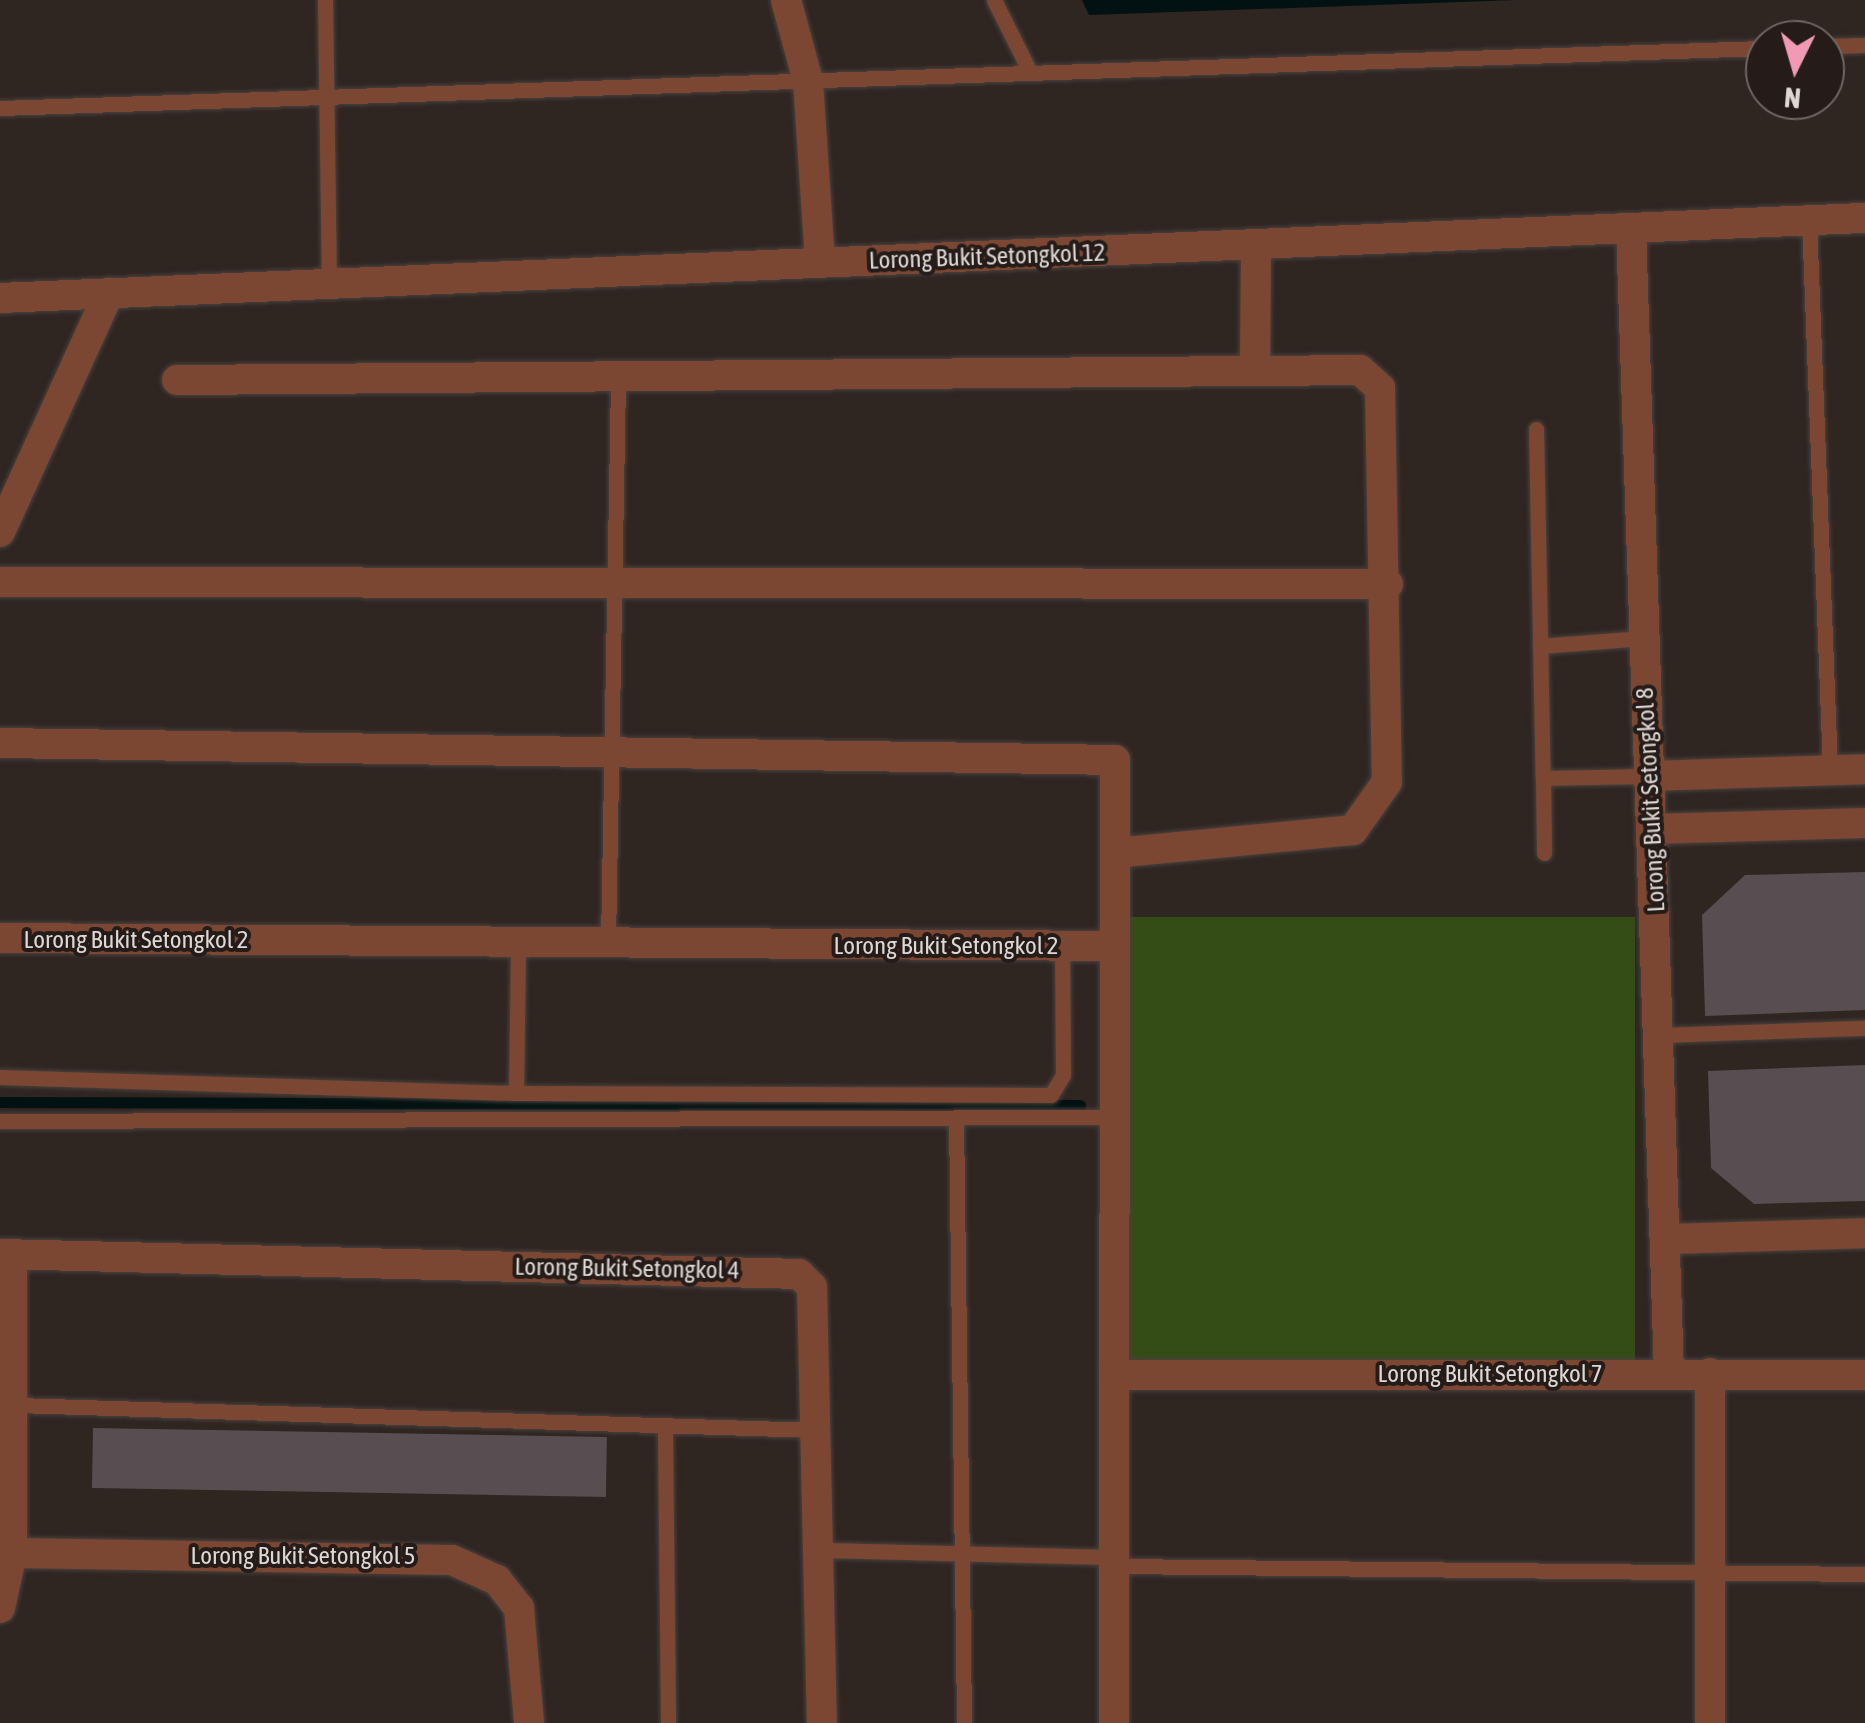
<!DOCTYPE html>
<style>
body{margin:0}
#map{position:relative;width:1865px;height:1723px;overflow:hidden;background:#2f2521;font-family:"Asap Condensed",sans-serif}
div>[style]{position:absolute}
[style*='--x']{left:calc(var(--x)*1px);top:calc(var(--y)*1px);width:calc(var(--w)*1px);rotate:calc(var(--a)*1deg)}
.green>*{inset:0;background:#344d16;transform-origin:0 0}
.water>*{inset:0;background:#021111}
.stream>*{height:11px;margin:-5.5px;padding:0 5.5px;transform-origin:5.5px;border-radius:5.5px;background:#021111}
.building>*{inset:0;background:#584d50;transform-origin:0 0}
.roads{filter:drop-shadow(0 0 2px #4b413e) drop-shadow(0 0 2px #4b413e)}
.lane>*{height:15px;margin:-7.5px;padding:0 7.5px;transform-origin:7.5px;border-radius:7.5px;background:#7b4732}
.street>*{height:30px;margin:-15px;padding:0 15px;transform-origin:15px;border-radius:15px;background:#7b4732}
span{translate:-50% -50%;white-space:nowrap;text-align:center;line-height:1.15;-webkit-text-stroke:8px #251b18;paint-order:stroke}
.street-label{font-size:25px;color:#ded7d5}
.north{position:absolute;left:1745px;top:20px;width:100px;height:100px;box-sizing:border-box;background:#251b18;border:2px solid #6f6664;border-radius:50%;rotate:185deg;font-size:28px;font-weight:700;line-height:40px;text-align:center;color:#ded7d5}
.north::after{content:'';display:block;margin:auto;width:35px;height:45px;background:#f09ab5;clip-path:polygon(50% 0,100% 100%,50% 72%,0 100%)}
</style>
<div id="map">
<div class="green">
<div style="left:1635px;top:917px;width:453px;height:509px;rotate:90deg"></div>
</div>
<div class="water">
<div style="clip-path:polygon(1082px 0,1515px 0,1089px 15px)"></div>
</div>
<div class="stream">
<div style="--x:0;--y:1102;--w:1080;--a:0.16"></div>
</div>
<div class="building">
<div style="clip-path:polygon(1865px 872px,1865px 1010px,1705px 1016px,1702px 915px,1745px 875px)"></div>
<div style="clip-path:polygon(1865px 1065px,1865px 1201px,1754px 1204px,1711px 1168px,1708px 1071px)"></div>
<div style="left:93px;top:1428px;width:514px;height:60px;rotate:1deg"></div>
</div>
<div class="roads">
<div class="lane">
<div style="--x:325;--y:0;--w:284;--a:89.2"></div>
<div style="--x:994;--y:0;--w:80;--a:63.4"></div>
<div style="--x:1825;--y:46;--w:40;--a:-1.4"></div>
<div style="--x:0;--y:108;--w:1766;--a:-1.95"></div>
<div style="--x:1809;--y:220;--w:550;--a:87.81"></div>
<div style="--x:1536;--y:429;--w:349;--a:88.9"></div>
<div style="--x:1543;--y:778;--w:104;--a:-1.1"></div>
<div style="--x:1540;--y:646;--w:103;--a:-4.4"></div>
<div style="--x:1543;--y:778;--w:75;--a:89.2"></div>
<div style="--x:608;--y:942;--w:562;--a:-88.98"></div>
<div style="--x:1661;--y:1035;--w:204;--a:-2"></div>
<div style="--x:0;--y:1077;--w:516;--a:1.78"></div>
<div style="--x:516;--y:1093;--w:535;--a:0.21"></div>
<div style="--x:1051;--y:1095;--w:23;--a:-59"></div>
<div style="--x:1063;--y:1075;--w:129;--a:-90.4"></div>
<div style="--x:516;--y:1093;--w:152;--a:-89.2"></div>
<div style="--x:956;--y:1117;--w:606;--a:89.24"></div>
<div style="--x:0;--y:1121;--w:1115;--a:-0.21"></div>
<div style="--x:16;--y:1405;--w:801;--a:1.79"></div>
<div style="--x:665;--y:1430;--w:293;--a:89.4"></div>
<div style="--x:820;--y:1550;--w:294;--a:1.4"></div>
<div style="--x:1114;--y:1566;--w:751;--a:0.61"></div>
</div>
<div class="street">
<div style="--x:786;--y:0;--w:84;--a:74.8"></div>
<div style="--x:808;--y:81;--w:182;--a:86.2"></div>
<div style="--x:1631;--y:228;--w:1146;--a:88.1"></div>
<div style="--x:0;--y:298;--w:1867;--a:-2.46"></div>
<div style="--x:1255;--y:368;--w:124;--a:-89.5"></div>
<div style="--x:177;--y:380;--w:1183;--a:-0.48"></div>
<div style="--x:1360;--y:370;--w:27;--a:42"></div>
<div style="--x:1380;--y:388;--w:394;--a:89"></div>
<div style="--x:1387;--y:782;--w:59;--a:125.3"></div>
<div style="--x:1353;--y:830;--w:239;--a:174.5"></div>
<div style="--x:0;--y:532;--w:263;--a:-65.5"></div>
<div style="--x:0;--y:582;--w:1388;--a:0.08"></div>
<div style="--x:0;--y:743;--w:1115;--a:0.87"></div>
<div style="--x:1115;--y:760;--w:963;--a:90.06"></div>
<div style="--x:1647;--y:776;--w:218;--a:-1.8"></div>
<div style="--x:1651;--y:829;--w:214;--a:-1.6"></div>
<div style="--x:0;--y:938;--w:1115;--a:0.41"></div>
<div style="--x:1667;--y:1239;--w:198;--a:-1.7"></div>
<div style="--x:0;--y:1254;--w:799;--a:1.43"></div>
<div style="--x:799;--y:1274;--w:18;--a:45"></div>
<div style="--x:812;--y:1287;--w:436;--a:88.7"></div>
<div style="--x:1115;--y:1375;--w:750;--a:0"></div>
<div style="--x:12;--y:1553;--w:440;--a:0.9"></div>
<div style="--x:452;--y:1560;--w:49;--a:24"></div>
<div style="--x:497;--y:1580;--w:36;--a:52"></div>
<div style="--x:519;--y:1608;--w:115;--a:85"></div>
<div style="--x:0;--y:1608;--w:56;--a:-77.7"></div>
<div style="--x:12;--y:1553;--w:299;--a:-90"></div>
<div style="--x:1710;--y:1723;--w:350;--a:-90"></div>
</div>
</div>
<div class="street-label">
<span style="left:987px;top:256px;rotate:-2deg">Lorong Bukit Setongkol 12</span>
<span style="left:1650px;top:800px;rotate:-93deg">Lorong Bukit Setongkol 8</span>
<span style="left:136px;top:939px">Lorong Bukit Setongkol 2</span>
<span style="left:946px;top:945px">Lorong Bukit Setongkol 2</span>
<span style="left:627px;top:1268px;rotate:1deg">Lorong Bukit Setongkol 4</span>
<span style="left:1490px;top:1373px">Lorong Bukit Setongkol 7</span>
<span style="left:303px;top:1555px">Lorong Bukit Setongkol 5</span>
</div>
<div class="north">N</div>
</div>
